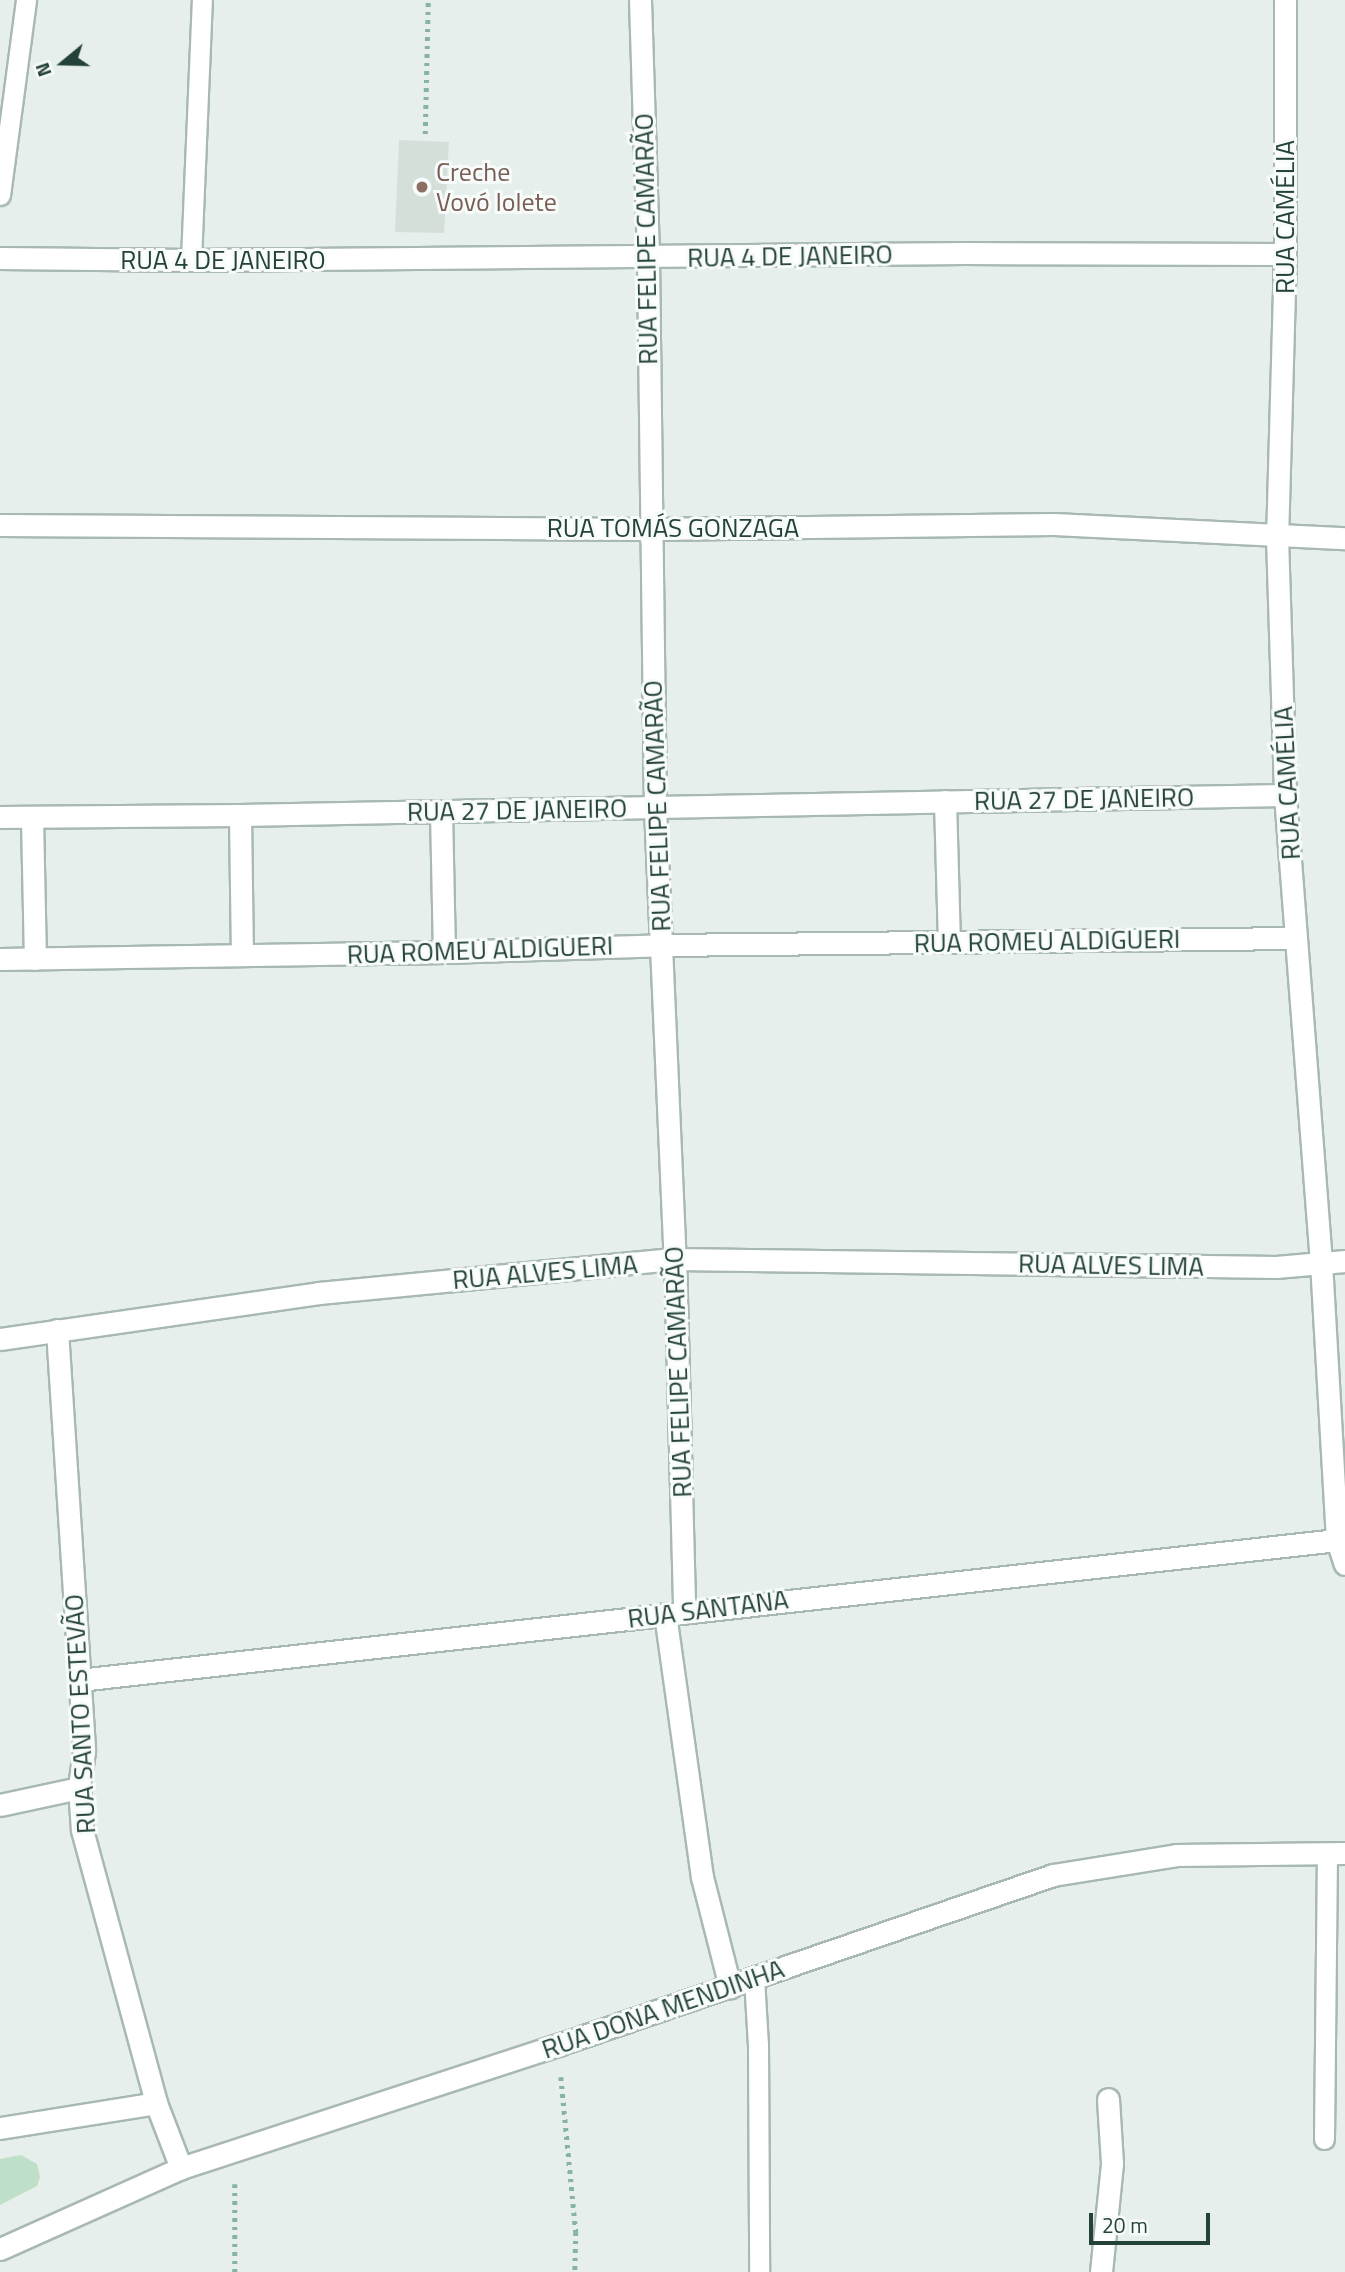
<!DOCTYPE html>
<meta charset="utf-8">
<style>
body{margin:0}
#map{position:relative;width:1345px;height:2272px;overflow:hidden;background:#e6efeb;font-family:"Titillium Web",sans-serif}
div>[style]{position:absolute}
.built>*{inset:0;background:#d4dfda}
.green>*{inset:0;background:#bfe0c8}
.path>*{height:4.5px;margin-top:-2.25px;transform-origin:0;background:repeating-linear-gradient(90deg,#86b3a5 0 3.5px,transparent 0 8.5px)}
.roads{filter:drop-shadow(2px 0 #a8b8b2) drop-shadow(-2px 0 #a8b8b2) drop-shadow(0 2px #a8b8b2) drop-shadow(0 -2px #a8b8b2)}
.service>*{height:19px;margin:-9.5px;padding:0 9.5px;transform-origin:9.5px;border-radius:9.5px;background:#fff}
.minor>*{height:21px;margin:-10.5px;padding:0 10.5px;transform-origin:10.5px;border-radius:10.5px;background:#fff}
.dots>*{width:19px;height:19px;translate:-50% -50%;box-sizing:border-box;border:4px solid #f7fbf9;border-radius:50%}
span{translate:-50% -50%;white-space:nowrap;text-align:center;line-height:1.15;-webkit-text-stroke:6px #f7fbf9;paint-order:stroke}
.education-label{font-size:26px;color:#785e54}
.left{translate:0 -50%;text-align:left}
.street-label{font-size:26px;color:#24423a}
.north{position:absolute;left:28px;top:28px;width:70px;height:70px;-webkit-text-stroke:5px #f7fbf9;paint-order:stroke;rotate:251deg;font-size:19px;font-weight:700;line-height:28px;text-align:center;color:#24423a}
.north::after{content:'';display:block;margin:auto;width:24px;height:32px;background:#24423a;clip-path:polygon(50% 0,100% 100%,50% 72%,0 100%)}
.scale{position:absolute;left:1089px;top:2213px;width:121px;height:32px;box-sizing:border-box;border:4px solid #24423a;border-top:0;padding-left:9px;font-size:21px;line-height:24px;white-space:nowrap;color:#24423a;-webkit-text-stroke:5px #f7fbf9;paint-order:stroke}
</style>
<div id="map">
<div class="built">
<div style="clip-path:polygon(399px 140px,449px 142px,444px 233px,395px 232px)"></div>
</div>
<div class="green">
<div style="clip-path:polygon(21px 2155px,37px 2164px,40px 2177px,37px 2186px,0 2205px,0 2159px)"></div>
</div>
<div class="path">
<div style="left:425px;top:134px;width:134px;rotate:-88.7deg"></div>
<div style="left:561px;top:2077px;width:156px;rotate:84.5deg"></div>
<div style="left:576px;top:2232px;width:40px;rotate:91.4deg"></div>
<div style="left:235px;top:2184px;width:88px;rotate:90deg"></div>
</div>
<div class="roads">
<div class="service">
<div style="left:0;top:195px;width:197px;rotate:-82.4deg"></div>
<div style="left:191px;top:260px;width:260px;rotate:-87.6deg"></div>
<div style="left:754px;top:1978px;width:67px;rotate:86.6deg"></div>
<div style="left:758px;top:2045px;width:227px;rotate:89.7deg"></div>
<div style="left:1324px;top:2139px;width:286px;rotate:-89.4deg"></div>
</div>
<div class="minor">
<div style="left:640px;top:0;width:258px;rotate:88.2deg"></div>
<div style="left:648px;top:258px;width:550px;rotate:89.27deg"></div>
<div style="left:655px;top:808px;width:451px;rotate:87.5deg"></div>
<div style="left:675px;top:1259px;width:352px;rotate:88.5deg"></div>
<div style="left:1285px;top:0;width:254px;rotate:90deg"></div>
<div style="left:1285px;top:254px;width:283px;rotate:91.6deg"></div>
<div style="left:1277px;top:537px;width:258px;rotate:88.2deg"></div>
<div style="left:1285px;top:795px;width:468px;rotate:85.6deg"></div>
<div style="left:1321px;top:1262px;width:278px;rotate:86.7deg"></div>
<div style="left:1337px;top:1540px;width:25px;rotate:72deg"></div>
<div style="left:0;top:258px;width:191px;rotate:0.6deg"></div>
<div style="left:191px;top:260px;width:774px;rotate:-0.52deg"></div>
<div style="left:965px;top:253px;width:320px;rotate:0.2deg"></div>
<div style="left:0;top:525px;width:649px;rotate:0.35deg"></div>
<div style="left:649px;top:529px;width:405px;rotate:-0.7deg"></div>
<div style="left:1054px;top:524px;width:291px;rotate:2.8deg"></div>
<div style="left:945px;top:801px;width:141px;rotate:88.4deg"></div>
<div style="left:441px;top:811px;width:141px;rotate:88.8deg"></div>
<div style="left:240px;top:815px;width:140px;rotate:89.2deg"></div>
<div style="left:0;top:817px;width:240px;rotate:-0.5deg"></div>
<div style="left:240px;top:815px;width:1045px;rotate:-1.1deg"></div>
<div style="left:32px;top:818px;width:141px;rotate:88.8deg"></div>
<div style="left:0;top:959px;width:444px;rotate:-0.9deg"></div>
<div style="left:444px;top:952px;width:218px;rotate:-1.8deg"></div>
<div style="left:662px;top:945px;width:633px;rotate:-0.63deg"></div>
<div style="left:57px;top:1330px;width:422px;rotate:86.3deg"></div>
<div style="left:84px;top:1751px;width:37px;rotate:98deg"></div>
<div style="left:79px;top:1788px;width:42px;rotate:85.9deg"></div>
<div style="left:82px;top:1830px;width:283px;rotate:74.8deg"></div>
<div style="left:156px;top:2103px;width:70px;rotate:69deg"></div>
<div style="left:0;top:1339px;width:322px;rotate:-8.2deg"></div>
<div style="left:319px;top:1293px;width:358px;rotate:-5.5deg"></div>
<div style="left:675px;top:1259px;width:601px;rotate:0.76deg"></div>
<div style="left:1276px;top:1267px;width:69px;rotate:-5deg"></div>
<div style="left:665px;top:1614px;width:266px;rotate:82deg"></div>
<div style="left:702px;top:1877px;width:114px;rotate:75.7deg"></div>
<div style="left:79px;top:1680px;width:1266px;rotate:-6.35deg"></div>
<div style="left:0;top:1805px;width:81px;rotate:-12.1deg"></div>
<div style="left:0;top:2128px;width:158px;rotate:-9.1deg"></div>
<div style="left:0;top:2249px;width:198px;rotate:-24.1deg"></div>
<div style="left:181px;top:2168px;width:397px;rotate:-18.1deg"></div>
<div style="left:558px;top:2045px;width:523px;rotate:-18.95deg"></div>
<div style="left:1053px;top:1875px;width:125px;rotate:-9.2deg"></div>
<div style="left:1176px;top:1855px;width:169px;rotate:-0.7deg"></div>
<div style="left:1101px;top:2272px;width:110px;rotate:-84.2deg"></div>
<div style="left:1112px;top:2163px;width:64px;rotate:-93.6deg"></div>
</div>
</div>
<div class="dots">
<div style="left:422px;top:187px;background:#8d6e63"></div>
</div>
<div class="education-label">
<span class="left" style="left:436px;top:187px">Creche<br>Vovó Iolete</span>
</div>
<div class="street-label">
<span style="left:1285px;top:217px;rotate:-90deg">RUA CAMÉLIA</span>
<span style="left:646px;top:239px;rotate:-91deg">RUA FELIPE CAMARÃO</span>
<span style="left:790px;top:256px;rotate:-1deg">RUA 4 DE JANEIRO</span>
<span style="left:223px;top:260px">RUA 4 DE JANEIRO</span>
<span style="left:673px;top:528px">RUA TOMÁS GONZAGA</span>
<span style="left:1287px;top:783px;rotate:-93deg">RUA CAMÉLIA</span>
<span style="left:1084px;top:799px;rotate:-1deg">RUA 27 DE JANEIRO</span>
<span style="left:657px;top:806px;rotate:-92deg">RUA FELIPE CAMARÃO</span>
<span style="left:517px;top:810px;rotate:-1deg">RUA 27 DE JANEIRO</span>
<span style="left:1047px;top:941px;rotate:-1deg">RUA ROMEU ALDIGUERI</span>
<span style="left:480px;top:950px;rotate:-2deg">RUA ROMEU ALDIGUERI</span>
<span style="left:1111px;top:1265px;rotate:1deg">RUA ALVES LIMA</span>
<span style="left:545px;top:1272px;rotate:-5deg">RUA ALVES LIMA</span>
<span style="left:678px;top:1372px;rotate:-92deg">RUA FELIPE CAMARÃO</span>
<span style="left:708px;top:1609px;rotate:-7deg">RUA SANTANA</span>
<span style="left:80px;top:1714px;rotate:-93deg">RUA SANTO ESTEVÃO</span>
<span style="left:663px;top:2009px;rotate:-19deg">RUA DONA MENDINHA</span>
</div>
<div class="north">N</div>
<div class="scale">20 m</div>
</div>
